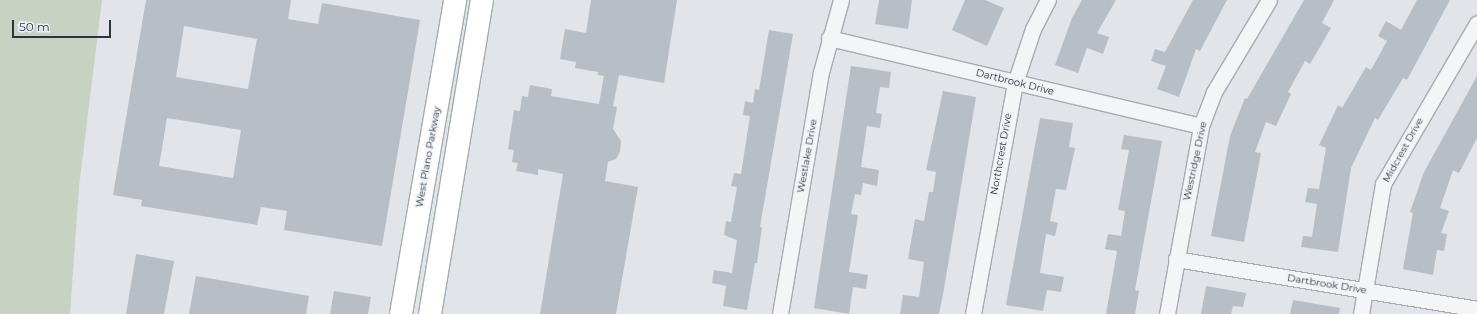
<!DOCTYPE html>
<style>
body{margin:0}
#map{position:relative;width:1477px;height:314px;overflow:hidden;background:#e1e4e9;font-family:Montserrat,sans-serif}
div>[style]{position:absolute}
.green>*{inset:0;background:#c7d2c3}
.building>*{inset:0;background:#b8bec5}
.roads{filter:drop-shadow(1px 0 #a6abb3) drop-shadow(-1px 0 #a6abb3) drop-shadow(0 1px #a6abb3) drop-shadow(0 -1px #a6abb3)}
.minor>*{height:15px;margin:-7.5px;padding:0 7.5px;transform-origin:7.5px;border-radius:7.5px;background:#f3f5f7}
.secondary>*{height:22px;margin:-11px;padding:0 11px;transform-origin:11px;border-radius:11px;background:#fff}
span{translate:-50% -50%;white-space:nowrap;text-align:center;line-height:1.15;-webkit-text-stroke:3.5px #f0f3f6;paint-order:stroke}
.street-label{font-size:10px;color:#2a333f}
.scale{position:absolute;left:12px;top:20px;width:99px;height:18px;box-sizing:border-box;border:2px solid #2a333f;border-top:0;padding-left:5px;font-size:12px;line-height:14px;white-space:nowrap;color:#2a333f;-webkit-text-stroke:3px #f0f3f6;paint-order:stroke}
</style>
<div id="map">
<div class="green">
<div style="clip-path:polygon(0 0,102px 0,79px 187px,70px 314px,0 314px)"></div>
</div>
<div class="building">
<div style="clip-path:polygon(evenodd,146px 0,291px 0,288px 19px,318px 24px,322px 3px,420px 20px,382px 246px,284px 230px,287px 211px,261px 207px,257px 225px,141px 206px,142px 200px,113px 195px,146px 0,184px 26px,257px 39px,248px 89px,176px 77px,184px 26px,146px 0,167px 118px,241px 130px,233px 178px,159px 166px,167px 118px)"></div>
<div style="clip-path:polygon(591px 0,677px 0,664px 83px,619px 75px,613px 106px,617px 107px,613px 129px,621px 141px,620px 152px,616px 159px,608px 162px,605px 181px,638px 187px,616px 314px,540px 314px,563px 174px,538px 169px,538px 175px,516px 171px,518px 163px,512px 162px,514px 150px,508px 149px,514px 110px,520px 111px,522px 96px,528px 97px,530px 85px,552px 89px,551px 96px,599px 104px,604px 76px,598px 75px,598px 72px,575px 68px,576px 62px,560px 59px,565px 29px,586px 33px)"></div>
<div style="clip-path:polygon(879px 0,912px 0,908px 29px,875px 24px)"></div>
<div style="clip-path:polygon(965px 0,985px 0,1004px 8px,987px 46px,952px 30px)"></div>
<div style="clip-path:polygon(1082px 0,1116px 0,1097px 33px,1109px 37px,1103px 54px,1087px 48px,1078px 73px,1055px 65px,1072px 18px)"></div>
<div style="clip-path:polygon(1193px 0,1227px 0,1200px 51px,1196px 49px,1179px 97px,1157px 89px,1166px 66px,1151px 61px,1155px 49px,1165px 52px)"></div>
<div style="clip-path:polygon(1304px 0,1334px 0,1322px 23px,1331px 28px,1310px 64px,1305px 61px,1288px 92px,1291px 94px,1276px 126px,1266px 122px,1255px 152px,1261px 153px,1244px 242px,1211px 236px,1230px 136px,1245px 98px,1247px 99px)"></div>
<div style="clip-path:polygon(1417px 0,1450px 0,1407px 80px,1403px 78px,1378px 120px,1375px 118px,1351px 168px,1338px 252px,1301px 247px,1303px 236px,1312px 237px,1317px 204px,1305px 202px,1308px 188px,1319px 189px,1326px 148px,1319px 145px,1332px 118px,1338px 105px,1342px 108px,1366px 67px,1371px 70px,1387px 41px,1378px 36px,1386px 21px,1401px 30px)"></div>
<div style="clip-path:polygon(769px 30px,793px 34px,760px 227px,762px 227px,757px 263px,755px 263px,747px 310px,723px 306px,726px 286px,712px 283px,714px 270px,732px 273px,737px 240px,724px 235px,726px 221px,731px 222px,737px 187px,731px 186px,734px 173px,741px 174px,750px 116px,743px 115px,745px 101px,753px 103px,755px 89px,759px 90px)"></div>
<div style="clip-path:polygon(851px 66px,891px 72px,889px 88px,880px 87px,876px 113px,882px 114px,880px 128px,867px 126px,861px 167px,879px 170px,877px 186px,863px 183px,861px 195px,855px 194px,851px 214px,858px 215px,849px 272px,868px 275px,866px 289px,853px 287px,849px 314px,814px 308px)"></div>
<div style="clip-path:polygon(1477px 76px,1477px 138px,1459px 173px,1453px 170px,1440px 208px,1449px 211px,1441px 233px,1447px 234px,1444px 251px,1437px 250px,1433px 275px,1403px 269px,1413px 213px,1410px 212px,1424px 172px)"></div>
<div style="clip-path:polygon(943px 91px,976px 97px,944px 289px,939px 314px,900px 314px,903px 295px,919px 297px,924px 262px,908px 259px,915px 219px,924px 221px,929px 192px,933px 192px,936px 172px,926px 170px)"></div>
<div style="clip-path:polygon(1040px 118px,1073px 123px,1069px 147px,1075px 148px,1066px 190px,1056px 189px,1050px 221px,1058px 223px,1055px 236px,1046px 234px,1040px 273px,1064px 277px,1061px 292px,1047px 290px,1043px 311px,1006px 305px)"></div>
<div style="clip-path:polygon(1124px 135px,1162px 141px,1135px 290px,1139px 291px,1135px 314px,1106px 314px,1117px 251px,1105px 249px,1108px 234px,1121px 236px,1125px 211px,1118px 210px,1129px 150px,1121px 149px)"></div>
<div style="clip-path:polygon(136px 254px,174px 261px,164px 314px,126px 314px)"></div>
<div style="clip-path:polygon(196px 276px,309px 296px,306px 314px,189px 314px)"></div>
<div style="clip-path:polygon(1206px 286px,1246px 293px,1243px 307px,1233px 306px,1231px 314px,1201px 314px)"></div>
<div style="clip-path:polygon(334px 291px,371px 297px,368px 314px,330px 314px)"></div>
<div style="clip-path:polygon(1293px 300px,1340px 308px,1339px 314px,1290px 314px)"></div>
</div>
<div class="roads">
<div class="minor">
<div style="left:829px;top:38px;width:382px;rotate:13.3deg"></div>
<div style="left:1176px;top:259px;width:305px;rotate:9.4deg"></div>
<div style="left:780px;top:314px;width:245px;rotate:-80.4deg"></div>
<div style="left:821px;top:72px;width:75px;rotate:-74.5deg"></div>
<div style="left:973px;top:314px;width:235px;rotate:-79.7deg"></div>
<div style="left:1015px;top:83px;width:57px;rotate:-71.6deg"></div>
<div style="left:1033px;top:29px;width:33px;rotate:-63deg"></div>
<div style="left:1167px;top:314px;width:191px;rotate:-79.7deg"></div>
<div style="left:1201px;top:126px;width:36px;rotate:-69deg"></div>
<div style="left:1214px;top:92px;width:107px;rotate:-59.1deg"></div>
<div style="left:1361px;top:314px;width:132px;rotate:-80.4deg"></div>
<div style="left:1383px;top:184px;width:186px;rotate:-59.7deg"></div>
</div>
<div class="secondary">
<div style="left:401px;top:314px;width:319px;rotate:-80.2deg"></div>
<div style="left:430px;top:314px;width:318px;rotate:-80.6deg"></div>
</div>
</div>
<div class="street-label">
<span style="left:1015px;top:82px;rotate:14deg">Dartbrook Drive</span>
<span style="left:1403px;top:150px;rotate:-61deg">Midcrest Drive</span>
<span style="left:1001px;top:154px;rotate:-80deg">Northcrest Drive</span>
<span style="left:807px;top:156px;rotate:-80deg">Westlake Drive</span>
<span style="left:428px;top:157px;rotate:-80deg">West Plano Parkway</span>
<span style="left:1195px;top:161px;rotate:-78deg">Westridge Drive</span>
<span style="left:1327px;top:284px;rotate:9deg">Dartbrook Drive</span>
</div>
<div class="scale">50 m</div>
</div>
